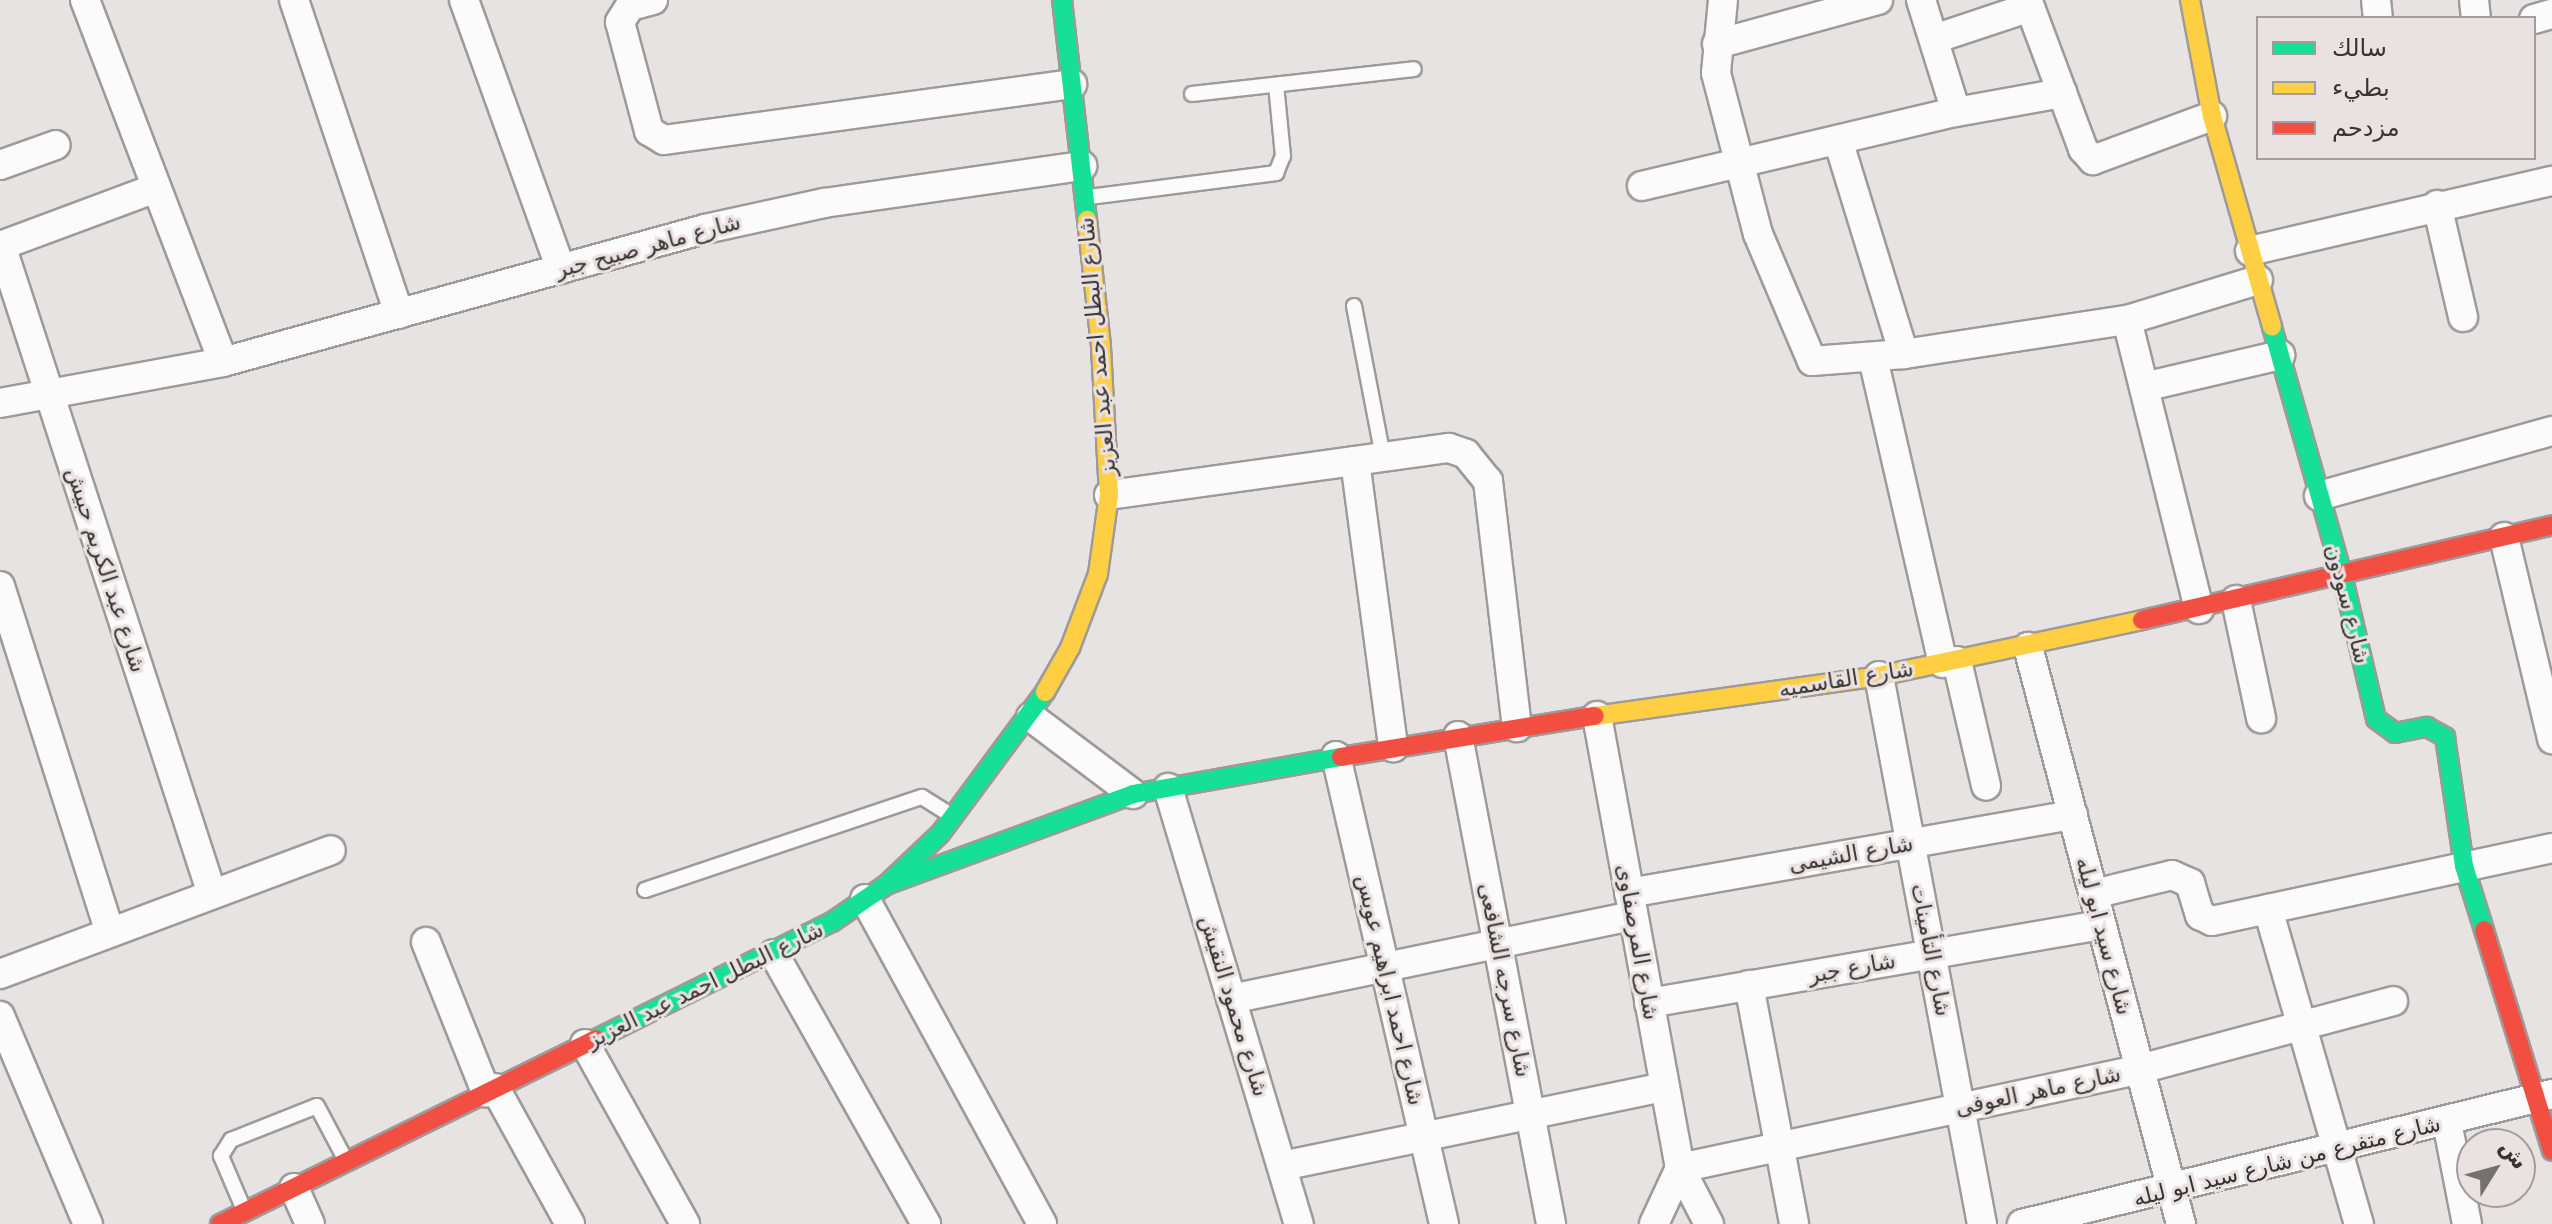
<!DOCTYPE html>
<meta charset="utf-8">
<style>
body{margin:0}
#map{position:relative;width:2552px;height:1224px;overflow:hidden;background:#e8e3e3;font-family:"DejaVu Sans","Noto Naskh Arabic",sans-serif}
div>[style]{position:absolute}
.roads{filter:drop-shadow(2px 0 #9e9a9a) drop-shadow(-2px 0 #9e9a9a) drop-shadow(0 2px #9e9a9a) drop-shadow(0 -2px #9e9a9a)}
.lane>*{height:14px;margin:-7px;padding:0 7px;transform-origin:7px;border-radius:7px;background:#fcfbfb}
.street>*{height:28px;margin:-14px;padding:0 14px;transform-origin:14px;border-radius:14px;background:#fcfbfb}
.fast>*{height:18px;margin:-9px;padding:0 9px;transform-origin:9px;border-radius:9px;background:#16e098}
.slow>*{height:18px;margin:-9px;padding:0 9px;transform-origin:9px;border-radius:9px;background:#ffcf43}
.jam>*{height:18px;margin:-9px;padding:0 9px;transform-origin:9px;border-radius:9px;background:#f24e42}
span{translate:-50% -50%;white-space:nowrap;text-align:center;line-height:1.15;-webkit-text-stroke:6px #eae1e2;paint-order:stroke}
.street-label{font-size:22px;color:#373434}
.legend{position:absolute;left:2256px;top:16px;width:280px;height:144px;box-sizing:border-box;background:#eae1e2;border:2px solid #a29c9c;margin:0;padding:10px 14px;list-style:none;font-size:24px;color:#373434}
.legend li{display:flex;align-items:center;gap:16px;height:40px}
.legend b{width:40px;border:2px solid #a29c9c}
.north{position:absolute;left:2456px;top:1128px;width:80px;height:80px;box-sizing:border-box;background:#eae1e2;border:2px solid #a29c9c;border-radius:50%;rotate:53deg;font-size:22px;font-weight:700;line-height:32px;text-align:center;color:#373434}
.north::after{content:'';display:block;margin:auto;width:28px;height:36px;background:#757171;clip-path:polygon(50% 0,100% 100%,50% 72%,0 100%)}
</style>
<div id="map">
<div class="roads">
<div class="lane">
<div style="left:1192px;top:94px;width:223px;rotate:-6.4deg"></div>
<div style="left:1089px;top:197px;width:189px;rotate:-7.3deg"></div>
<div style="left:1276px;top:173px;width:18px;rotate:-68deg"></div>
<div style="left:1283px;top:156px;width:71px;rotate:-95.6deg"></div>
<div style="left:1354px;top:306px;width:154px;rotate:79.1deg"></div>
<div style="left:645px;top:890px;width:292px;rotate:-18.6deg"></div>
<div style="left:922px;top:797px;width:32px;rotate:32deg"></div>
<div style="left:244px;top:1210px;width:59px;rotate:-113.1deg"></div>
<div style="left:221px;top:1156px;width:19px;rotate:-58deg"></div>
<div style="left:231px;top:1140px;width:92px;rotate:-21.6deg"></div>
<div style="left:317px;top:1106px;width:58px;rotate:62.1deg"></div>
</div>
<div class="street">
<div style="left:85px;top:0;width:387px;rotate:69.1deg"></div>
<div style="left:294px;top:0;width:331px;rotate:71.5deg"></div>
<div style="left:464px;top:0;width:286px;rotate:70.2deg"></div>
<div style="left:653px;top:0;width:24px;rotate:165deg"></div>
<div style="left:630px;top:6px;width:19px;rotate:122deg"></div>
<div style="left:620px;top:22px;width:113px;rotate:75.1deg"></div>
<div style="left:649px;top:131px;width:17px;rotate:31deg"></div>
<div style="left:664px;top:140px;width:412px;rotate:-7.8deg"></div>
<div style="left:1723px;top:0;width:73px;rotate:95.5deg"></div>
<div style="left:1716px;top:73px;width:166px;rotate:75.4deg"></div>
<div style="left:1758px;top:234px;width:138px;rotate:67deg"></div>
<div style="left:1812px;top:361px;width:92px;rotate:-4.4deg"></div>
<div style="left:1904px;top:354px;width:226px;rotate:-8.7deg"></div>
<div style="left:2127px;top:320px;width:137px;rotate:-17deg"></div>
<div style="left:1921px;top:0;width:117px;rotate:72.6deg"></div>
<div style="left:2376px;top:0;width:18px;rotate:84deg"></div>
<div style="left:2474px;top:0;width:18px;rotate:84deg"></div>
<div style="left:2534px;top:19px;width:19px;rotate:-16deg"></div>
<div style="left:1934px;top:39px;width:101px;rotate:-18.4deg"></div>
<div style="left:2030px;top:7px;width:152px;rotate:69.5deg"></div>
<div style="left:2083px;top:149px;width:15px;rotate:48deg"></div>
<div style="left:2093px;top:160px;width:127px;rotate:-20.3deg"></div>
<div style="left:1717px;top:44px;width:167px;rotate:-15.3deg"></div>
<div style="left:1838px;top:140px;width:224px;rotate:72.9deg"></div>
<div style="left:0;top:165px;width:59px;rotate:-19.7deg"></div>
<div style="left:1642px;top:186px;width:323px;rotate:-13.3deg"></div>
<div style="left:1956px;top:112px;width:108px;rotate:-10.2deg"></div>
<div style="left:2437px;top:205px;width:115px;rotate:76.9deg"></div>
<div style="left:1px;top:245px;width:682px;rotate:71.99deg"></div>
<div style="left:0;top:246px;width:166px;rotate:-20.4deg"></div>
<div style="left:2250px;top:251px;width:310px;rotate:-13.1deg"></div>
<div style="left:2127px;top:320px;width:298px;rotate:76deg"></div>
<div style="left:1873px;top:358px;width:313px;rotate:77.1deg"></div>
<div style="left:2144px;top:387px;width:140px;rotate:-13.2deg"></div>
<div style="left:0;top:403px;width:227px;rotate:-10.4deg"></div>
<div style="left:223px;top:362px;width:500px;rotate:-15.43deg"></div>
<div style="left:705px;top:229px;width:122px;rotate:-12.3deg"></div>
<div style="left:824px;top:203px;width:261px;rotate:-8.2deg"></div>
<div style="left:1355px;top:461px;width:289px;rotate:82.4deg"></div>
<div style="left:1109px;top:495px;width:343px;rotate:-7.9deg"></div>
<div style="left:1449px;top:448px;width:18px;rotate:19deg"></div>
<div style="left:1466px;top:454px;width:35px;rotate:51deg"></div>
<div style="left:1488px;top:481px;width:248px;rotate:83.3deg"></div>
<div style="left:2319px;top:496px;width:242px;rotate:-15.6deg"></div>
<div style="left:2504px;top:537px;width:208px;rotate:76.6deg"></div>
<div style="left:0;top:586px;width:363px;rotate:72.4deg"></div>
<div style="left:2236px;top:600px;width:121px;rotate:78deg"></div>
<div style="left:2028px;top:647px;width:597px;rotate:75.15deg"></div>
<div style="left:1957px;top:661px;width:128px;rotate:76.9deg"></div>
<div style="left:1879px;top:676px;width:558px;rotate:79.36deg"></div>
<div style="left:1597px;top:716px;width:460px;rotate:79.6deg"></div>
<div style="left:1680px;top:1168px;width:63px;rotate:62.6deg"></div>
<div style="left:1031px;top:717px;width:128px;rotate:37deg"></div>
<div style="left:1458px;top:736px;width:497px;rotate:79.2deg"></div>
<div style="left:1336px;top:756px;width:480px;rotate:77deg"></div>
<div style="left:1168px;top:788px;width:455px;rotate:73.3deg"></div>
<div style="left:1629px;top:893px;width:451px;rotate:-10deg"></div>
<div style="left:2094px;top:894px;width:80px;rotate:-13.7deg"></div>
<div style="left:2172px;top:875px;width:20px;rotate:24deg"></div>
<div style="left:2190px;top:883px;width:34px;rotate:73deg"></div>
<div style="left:2200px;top:915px;width:13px;rotate:27deg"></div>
<div style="left:2212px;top:921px;width:348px;rotate:-12.1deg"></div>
<div style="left:865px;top:899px;width:370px;rotate:61.4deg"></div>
<div style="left:2268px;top:909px;width:328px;rotate:73.9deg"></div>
<div style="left:426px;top:942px;width:162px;rotate:68.2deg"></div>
<div style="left:774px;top:954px;width:310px;rotate:60.6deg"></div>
<div style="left:0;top:974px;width:353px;rotate:-20.5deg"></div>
<div style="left:1749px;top:985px;width:243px;rotate:79.3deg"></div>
<div style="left:1231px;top:999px;width:410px;rotate:-11.7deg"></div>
<div style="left:1649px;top:1003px;width:459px;rotate:-9.8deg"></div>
<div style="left:0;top:1016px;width:226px;rotate:67.1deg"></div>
<div style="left:585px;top:1044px;width:206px;rotate:60.9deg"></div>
<div style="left:495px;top:1088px;width:155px;rotate:61.1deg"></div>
<div style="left:2447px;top:1122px;width:104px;rotate:78.9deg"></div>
<div style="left:1282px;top:1166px;width:389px;rotate:-11.7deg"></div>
<div style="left:1680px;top:1168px;width:471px;rotate:-12.1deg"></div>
<div style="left:2140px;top:1069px;width:262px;rotate:-15deg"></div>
<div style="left:294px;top:1188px;width:39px;rotate:66deg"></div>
<div style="left:1654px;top:1224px;width:62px;rotate:-65.1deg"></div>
<div style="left:2022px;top:1224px;width:546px;rotate:-13.78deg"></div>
</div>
<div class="fast">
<div style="left:1062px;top:0;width:221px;rotate:83.5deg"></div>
<div style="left:2272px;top:327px;width:257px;rotate:74.2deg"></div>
<div style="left:2342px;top:574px;width:149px;rotate:76.8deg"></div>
<div style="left:2376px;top:719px;width:24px;rotate:36deg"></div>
<div style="left:2395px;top:733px;width:33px;rotate:-11deg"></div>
<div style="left:2427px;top:727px;width:21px;rotate:29deg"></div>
<div style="left:2445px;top:737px;width:130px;rotate:81.6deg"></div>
<div style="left:2464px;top:866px;width:67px;rotate:72.6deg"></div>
<div style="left:886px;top:885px;width:263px;rotate:-20.2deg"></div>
<div style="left:1133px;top:794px;width:211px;rotate:-10.1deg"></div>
<div style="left:596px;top:1039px;width:263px;rotate:-26.4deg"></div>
<div style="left:832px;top:922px;width:65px;rotate:-34.4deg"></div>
<div style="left:886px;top:885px;width:74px;rotate:-43.4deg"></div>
<div style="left:940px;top:834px;width:177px;rotate:-53.5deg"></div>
</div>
<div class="slow">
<div style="left:2190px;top:0;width:118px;rotate:79.3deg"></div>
<div style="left:2212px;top:116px;width:219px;rotate:74.1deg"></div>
<div style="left:1045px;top:692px;width:51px;rotate:-60.4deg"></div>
<div style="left:1070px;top:648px;width:79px;rotate:-69.3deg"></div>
<div style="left:1098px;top:574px;width:80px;rotate:-82.1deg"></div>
<div style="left:1109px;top:495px;width:149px;rotate:-93.1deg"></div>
<div style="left:1101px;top:346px;width:127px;rotate:-96.3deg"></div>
<div style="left:1595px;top:716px;width:287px;rotate:-8deg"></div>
<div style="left:1879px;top:676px;width:269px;rotate:-12deg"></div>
</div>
<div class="jam">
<div style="left:2142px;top:620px;width:421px;rotate:-13deg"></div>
<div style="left:1341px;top:757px;width:257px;rotate:-9.2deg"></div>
<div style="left:2484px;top:930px;width:231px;rotate:72.9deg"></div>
<div style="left:220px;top:1224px;width:419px;rotate:-26.2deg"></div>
</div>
</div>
<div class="street-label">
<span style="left:648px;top:246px;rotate:-15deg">شارع ماهر صبيح جبر</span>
<span style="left:1097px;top:347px;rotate:-95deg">شارع البطل احمد عبد العزيز</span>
<span style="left:106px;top:570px;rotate:72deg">شارع عبد الكريم حبيش</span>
<span style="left:2348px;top:604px;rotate:76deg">شارع سودون</span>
<span style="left:1846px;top:679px;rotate:-9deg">شارع القاسميه</span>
<span style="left:1851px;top:854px;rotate:-10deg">شارع الشيمى</span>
<span style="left:2104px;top:936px;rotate:75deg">شارع سيد ابو ليله</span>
<span style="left:1638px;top:942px;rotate:80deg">شارع المرصفاوى</span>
<span style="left:1931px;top:950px;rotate:79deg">شارع التأمينات</span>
<span style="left:1852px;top:968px;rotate:-10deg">شارع جبر</span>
<span style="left:1505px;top:980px;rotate:79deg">شارع سرجه الشافعى</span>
<span style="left:705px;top:985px;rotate:-26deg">شارع البطل احمد عبد العزيز</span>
<span style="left:1390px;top:990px;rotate:77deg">شارع احمد ابراهيم عويس</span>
<span style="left:1234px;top:1006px;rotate:73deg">شارع محمود النقيش</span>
<span style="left:2038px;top:1091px;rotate:-12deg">شارع ماهر العوفى</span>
<span style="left:2287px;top:1161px;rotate:-14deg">شارع متفرع من شارع سيد ابو ليله</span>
</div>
<ul class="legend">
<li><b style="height:10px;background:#16e098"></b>سالك</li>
<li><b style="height:10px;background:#ffcf43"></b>بطيء</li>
<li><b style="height:10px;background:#f24e42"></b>مزدحم</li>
</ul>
<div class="north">ش</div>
</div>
